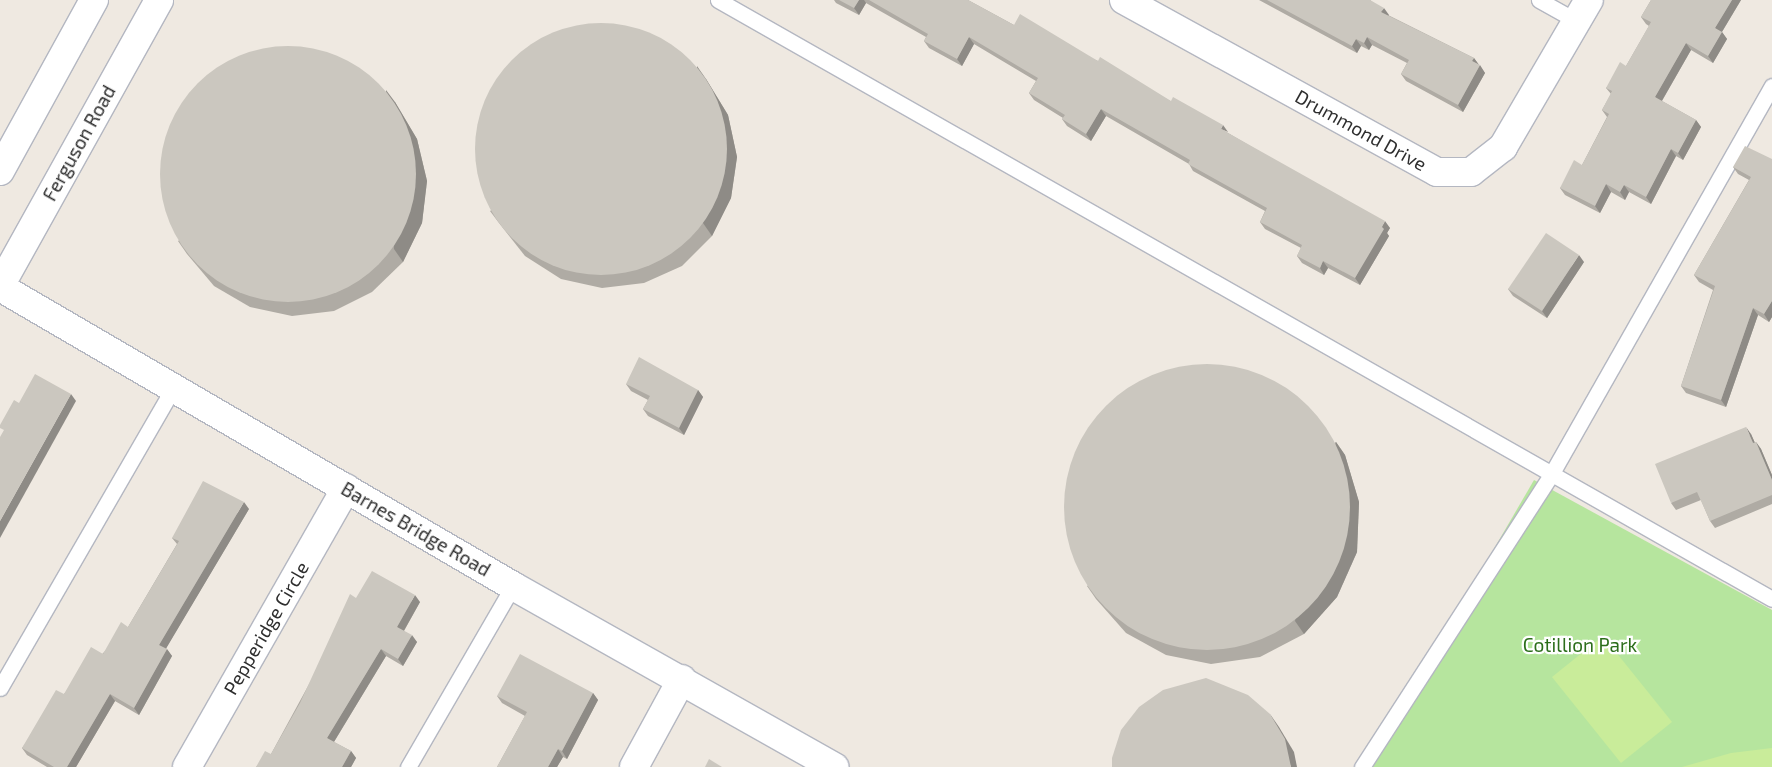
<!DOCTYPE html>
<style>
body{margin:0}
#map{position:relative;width:1772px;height:767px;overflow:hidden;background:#efe9e1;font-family:"Exo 2",sans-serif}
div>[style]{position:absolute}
.green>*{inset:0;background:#b6e59e}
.pitch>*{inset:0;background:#c9ec9a}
.roads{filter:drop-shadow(1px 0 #b4b7c1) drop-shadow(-1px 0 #b4b7c1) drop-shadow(0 1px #b4b7c1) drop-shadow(0 -1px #b4b7c1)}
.lane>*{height:15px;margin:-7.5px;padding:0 7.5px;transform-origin:7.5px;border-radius:7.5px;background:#fff}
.street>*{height:28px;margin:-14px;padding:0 14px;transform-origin:14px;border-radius:14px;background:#fff}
.secondary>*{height:28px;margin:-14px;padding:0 14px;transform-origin:14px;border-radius:14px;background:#fff}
.wall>*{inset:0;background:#afaba4}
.shaded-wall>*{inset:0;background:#8e8b86}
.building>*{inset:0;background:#cbc7bf}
.round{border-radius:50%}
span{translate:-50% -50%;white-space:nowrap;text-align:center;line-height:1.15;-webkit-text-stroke:4.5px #fff;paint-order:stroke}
.street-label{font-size:19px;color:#2e2e2e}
.park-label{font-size:19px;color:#2c6e1b}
</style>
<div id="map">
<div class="green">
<div style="clip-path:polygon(1534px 480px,1772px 610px,1772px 767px,1367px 767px)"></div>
</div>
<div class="pitch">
<div style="clip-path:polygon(1603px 636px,1672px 722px,1621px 763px,1552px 677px)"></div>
<div style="clip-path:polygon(1772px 748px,1772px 767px,1682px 767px,1731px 753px)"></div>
</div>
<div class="roads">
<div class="lane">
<div style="left:718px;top:0;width:1212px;rotate:29.61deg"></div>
<div style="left:1539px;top:0;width:41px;rotate:29.1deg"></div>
<div style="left:0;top:688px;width:348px;rotate:-60deg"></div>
<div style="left:408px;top:767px;width:209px;rotate:-59.9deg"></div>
<div style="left:1362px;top:767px;width:350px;rotate:-57.1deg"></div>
<div style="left:1552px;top:473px;width:445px;rotate:-60.4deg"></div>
</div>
<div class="street">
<div style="left:1124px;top:0;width:357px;rotate:28.8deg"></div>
<div style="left:1437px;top:172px;width:34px"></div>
<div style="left:1471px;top:172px;width:41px;rotate:-38deg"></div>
<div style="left:1503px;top:147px;width:170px;rotate:-59.7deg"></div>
<div style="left:187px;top:767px;width:321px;rotate:-60.3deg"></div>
<div style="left:634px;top:767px;width:100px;rotate:-61.4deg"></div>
</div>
<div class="secondary">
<div style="left:0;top:171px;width:195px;rotate:-61.2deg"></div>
<div style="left:0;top:286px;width:327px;rotate:-60.9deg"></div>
<div style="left:0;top:287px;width:594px;rotate:30.24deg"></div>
<div style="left:513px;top:586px;width:369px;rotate:29.4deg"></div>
</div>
</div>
<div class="wall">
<div style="clip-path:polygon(834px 0,968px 0,1014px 25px,1098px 61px,1228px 133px,1390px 228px,1387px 233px,1389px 236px,1360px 285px,1328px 268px,1324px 275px,1302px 263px,1297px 256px,1301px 248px,1265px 229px,1260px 222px,1265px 211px,1193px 171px,1189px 164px,1106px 116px,1091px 141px,1067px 126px,1062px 119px,1063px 118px,1034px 100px,1029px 93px,1036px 81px,974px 44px,962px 66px,929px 48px,924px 41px,926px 37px,866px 3px,859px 15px,836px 3px)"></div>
<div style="clip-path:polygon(1259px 0,1370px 0,1388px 15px,1474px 58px,1485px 73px,1463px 112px,1406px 81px,1401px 74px,1407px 63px,1372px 45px,1369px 50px,1361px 46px,1357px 53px)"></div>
<div style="clip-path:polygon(1651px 0,1741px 0,1722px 32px,1727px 39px,1713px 63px,1691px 50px,1662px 101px,1696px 120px,1701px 127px,1683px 160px,1676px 156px,1651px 204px,1629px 192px,1625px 200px,1611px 192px,1600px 213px,1565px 195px,1560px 188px,1582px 165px,1607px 117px,1602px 110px,1611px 94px,1606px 88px,1626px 66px,1649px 26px,1646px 24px,1641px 17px)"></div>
<div style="clip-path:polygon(706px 79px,728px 115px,737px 157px,731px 198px,712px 236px,682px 266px,644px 283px,602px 288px,561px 279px,525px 256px,499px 223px,490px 211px)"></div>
<div style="clip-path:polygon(395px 102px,417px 139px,427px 181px,422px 223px,403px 262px,372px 292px,334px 311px,292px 316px,250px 307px,214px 286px,187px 254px,178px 241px)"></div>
<div style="clip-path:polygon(1772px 159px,1772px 317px,1769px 322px,1758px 315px,1726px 407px,1686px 393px,1681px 386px,1713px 290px,1699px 282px,1694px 275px,1749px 180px,1738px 174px,1733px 167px)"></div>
<div style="clip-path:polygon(1584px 262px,1547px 318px,1513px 296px,1508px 289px)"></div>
<div style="clip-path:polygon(626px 384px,698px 390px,703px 397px,684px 435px,648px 416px,643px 409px,648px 400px,631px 391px)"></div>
<div style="clip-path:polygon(1751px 434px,1755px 443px,1756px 442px,1761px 449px,1772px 475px,1772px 504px,1715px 528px,1710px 521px,1701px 500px,1676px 510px,1671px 503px)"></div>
<div style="clip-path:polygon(1336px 442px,1345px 455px,1359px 502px,1357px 552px,1337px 597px,1304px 634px,1260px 657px,1211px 664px,1166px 655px,1126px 633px,1096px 599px,1087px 586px)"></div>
<div style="clip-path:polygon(249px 509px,166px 648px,172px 656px,139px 715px,115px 701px,76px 767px,47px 767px,27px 755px,22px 748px,64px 694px,128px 627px,177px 544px,172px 538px)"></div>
<div style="clip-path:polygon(356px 598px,420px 602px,404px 631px,417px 642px,403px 666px,386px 656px,334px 742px,351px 751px,356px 758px,351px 767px,256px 767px,271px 754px)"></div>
<div style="clip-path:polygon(593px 693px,598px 700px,567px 759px,563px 757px,557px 767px,497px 767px,525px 716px,502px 703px,497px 696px)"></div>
</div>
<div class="shaded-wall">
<div style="clip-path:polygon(859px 0,864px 0,866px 3px,859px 15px,854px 8px)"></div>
<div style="clip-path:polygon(1732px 0,1741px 0,1720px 35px,1715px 28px)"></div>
<div style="clip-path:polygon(1384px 8px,1389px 15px,1386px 19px,1381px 12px)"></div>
<div style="clip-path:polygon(1722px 32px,1727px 39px,1713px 63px,1708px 56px)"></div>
<div style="clip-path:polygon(969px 37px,974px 44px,962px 66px,957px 59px)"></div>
<div style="clip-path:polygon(1367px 37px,1372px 45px,1369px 50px,1364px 43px)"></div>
<div style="clip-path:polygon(1356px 39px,1361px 46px,1357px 53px,1352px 46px)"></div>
<div style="clip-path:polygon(1686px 43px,1691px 50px,1660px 104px,1655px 97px)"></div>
<div style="clip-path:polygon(1474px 58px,1479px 65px,1472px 61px)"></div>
<div style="clip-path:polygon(1480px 65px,1485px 73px,1463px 112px,1458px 105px)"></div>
<div style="clip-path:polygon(697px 66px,706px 79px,728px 115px,737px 157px,731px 198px,712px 236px,703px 223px)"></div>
<div style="clip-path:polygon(386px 90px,395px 102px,417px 139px,427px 181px,422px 223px,403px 262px,394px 249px)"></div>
<div style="clip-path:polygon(1101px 109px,1106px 116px,1091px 141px,1086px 134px)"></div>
<div style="clip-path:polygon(1696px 120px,1701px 127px,1683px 160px,1678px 153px)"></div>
<div style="clip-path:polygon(1223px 125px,1228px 132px,1221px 129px)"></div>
<div style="clip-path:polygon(1671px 149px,1676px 156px,1651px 204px,1646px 197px)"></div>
<div style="clip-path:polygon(1606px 184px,1611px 192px,1600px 213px,1595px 206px)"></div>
<div style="clip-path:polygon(1624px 185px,1629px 192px,1625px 200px,1620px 192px)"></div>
<div style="clip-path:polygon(1385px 221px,1390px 228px,1387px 233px,1389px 236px,1360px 285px,1355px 278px)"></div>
<div style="clip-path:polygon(1579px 255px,1584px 262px,1547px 318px,1542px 311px)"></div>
<div style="clip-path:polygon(1323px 261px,1328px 268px,1324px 275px,1320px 268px)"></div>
<div style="clip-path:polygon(1772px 301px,1772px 317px,1769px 322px,1764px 314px)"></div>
<div style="clip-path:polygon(1753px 308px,1758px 315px,1726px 407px,1721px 400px)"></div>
<div style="clip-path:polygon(698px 390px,703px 397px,684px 435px,679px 428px)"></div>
<div style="clip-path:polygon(71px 394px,76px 401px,0 538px,0 521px)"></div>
<div style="clip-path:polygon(1746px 427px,1751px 434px,1758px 450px,1753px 443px)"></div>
<div style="clip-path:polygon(1336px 442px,1345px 455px,1359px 502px,1357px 552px,1337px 597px,1304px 634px,1295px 621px)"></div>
<div style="clip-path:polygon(1756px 442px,1761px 449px,1772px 475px,1772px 480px)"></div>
<div style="clip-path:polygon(244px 502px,249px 509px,164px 652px,159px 645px)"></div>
<div style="clip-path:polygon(415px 595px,420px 602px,402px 634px,397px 627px)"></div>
<div style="clip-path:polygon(412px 635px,417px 642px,403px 666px,398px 659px)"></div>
<div style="clip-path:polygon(167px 649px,172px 656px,139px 715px,134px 708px)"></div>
<div style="clip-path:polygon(381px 649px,386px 656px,332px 745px,327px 738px)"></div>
<div style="clip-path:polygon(593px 693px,598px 700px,567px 759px,562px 751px)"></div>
<div style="clip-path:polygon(110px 694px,115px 701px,76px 767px,67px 767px)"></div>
<div style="clip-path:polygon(1270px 714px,1279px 727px,1294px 752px,1297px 767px,1291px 767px)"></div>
<div style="clip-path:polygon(558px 749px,563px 757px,557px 767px,548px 767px)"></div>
<div style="clip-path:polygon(351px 751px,356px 758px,351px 767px,342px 767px)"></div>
</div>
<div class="building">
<div style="clip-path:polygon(839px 0,859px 0,854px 8px)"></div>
<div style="clip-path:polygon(869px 0,968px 0,1014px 25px,1020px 14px,1098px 61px,1100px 57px,1171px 101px,1173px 97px,1223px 125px,1221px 129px,1385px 221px,1382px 227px,1384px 229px,1355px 278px,1323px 261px,1320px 268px,1297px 256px,1302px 245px,1260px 222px,1267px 208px,1188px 164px,1190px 160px,1101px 109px,1086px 134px,1062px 119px,1065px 115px,1029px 93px,1038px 78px,969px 37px,957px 59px,924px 41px,928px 34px)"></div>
<div style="clip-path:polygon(1267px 0,1370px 0,1384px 8px,1381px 12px,1474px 58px,1472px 61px,1480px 65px,1458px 105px,1401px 74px,1409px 60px,1367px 37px,1364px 43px,1356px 39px,1352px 46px)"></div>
<div style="clip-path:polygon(1651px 0,1732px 0,1715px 28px,1722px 32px,1708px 56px,1686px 43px,1655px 97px,1696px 120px,1678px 153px,1671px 149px,1646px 197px,1624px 185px,1620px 192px,1606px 184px,1595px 206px,1560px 188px,1574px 160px,1582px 165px,1609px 114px,1602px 110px,1612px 91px,1606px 88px,1620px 62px,1626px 66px,1651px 22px,1641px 17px)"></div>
<div class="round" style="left:475px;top:23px;width:252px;height:252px"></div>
<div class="round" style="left:160px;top:46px;width:256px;height:256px"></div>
<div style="clip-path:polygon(1745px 146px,1772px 159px,1772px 301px,1764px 314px,1753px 308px,1721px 400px,1681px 386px,1715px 286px,1694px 275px,1751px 177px,1733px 167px)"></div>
<div style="clip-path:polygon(1546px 233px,1579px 255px,1542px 311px,1508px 289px)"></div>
<div style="clip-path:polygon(639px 357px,698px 390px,679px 428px,643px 409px,650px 396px,626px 384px)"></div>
<div class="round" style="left:1064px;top:364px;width:286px;height:286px"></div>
<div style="clip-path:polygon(35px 374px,71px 394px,0 521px,0 437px,4px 430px,0 428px,0 425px,14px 400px,19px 403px)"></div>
<div style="clip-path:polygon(1746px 427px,1753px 443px,1756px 442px,1772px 480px,1772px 495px,1710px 521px,1697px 492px,1671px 503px,1655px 464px)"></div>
<div style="clip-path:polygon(203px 481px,244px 502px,159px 645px,167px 649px,134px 708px,110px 694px,67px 767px,54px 767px,22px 748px,56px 690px,64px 694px,91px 647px,103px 654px,121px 622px,128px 627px,179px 541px,172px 538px)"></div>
<div style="clip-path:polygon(372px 571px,415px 595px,397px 627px,412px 635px,398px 659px,381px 649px,327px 738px,351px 751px,342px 767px,256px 767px,265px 751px,271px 754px,300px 703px,350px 594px,356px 598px)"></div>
<div style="clip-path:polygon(520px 654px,593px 693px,562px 751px,558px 749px,548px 767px,497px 767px,527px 712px,497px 696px)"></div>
<div style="clip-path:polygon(1206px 678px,1248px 695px,1270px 714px,1285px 739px,1291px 767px,1112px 767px,1112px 758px,1121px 730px,1139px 707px,1163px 690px)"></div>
<div style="clip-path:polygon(709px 759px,722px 767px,705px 767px)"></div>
</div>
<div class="street-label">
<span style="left:1361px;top:130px;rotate:29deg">Drummond Drive</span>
<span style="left:79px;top:143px;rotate:-61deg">Ferguson Road</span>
<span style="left:416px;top:529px;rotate:30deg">Barnes Bridge Road</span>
<span style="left:266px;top:628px;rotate:-60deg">Pepperidge Circle</span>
</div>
<div class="park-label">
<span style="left:1580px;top:645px">Cotillion Park</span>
</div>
</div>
